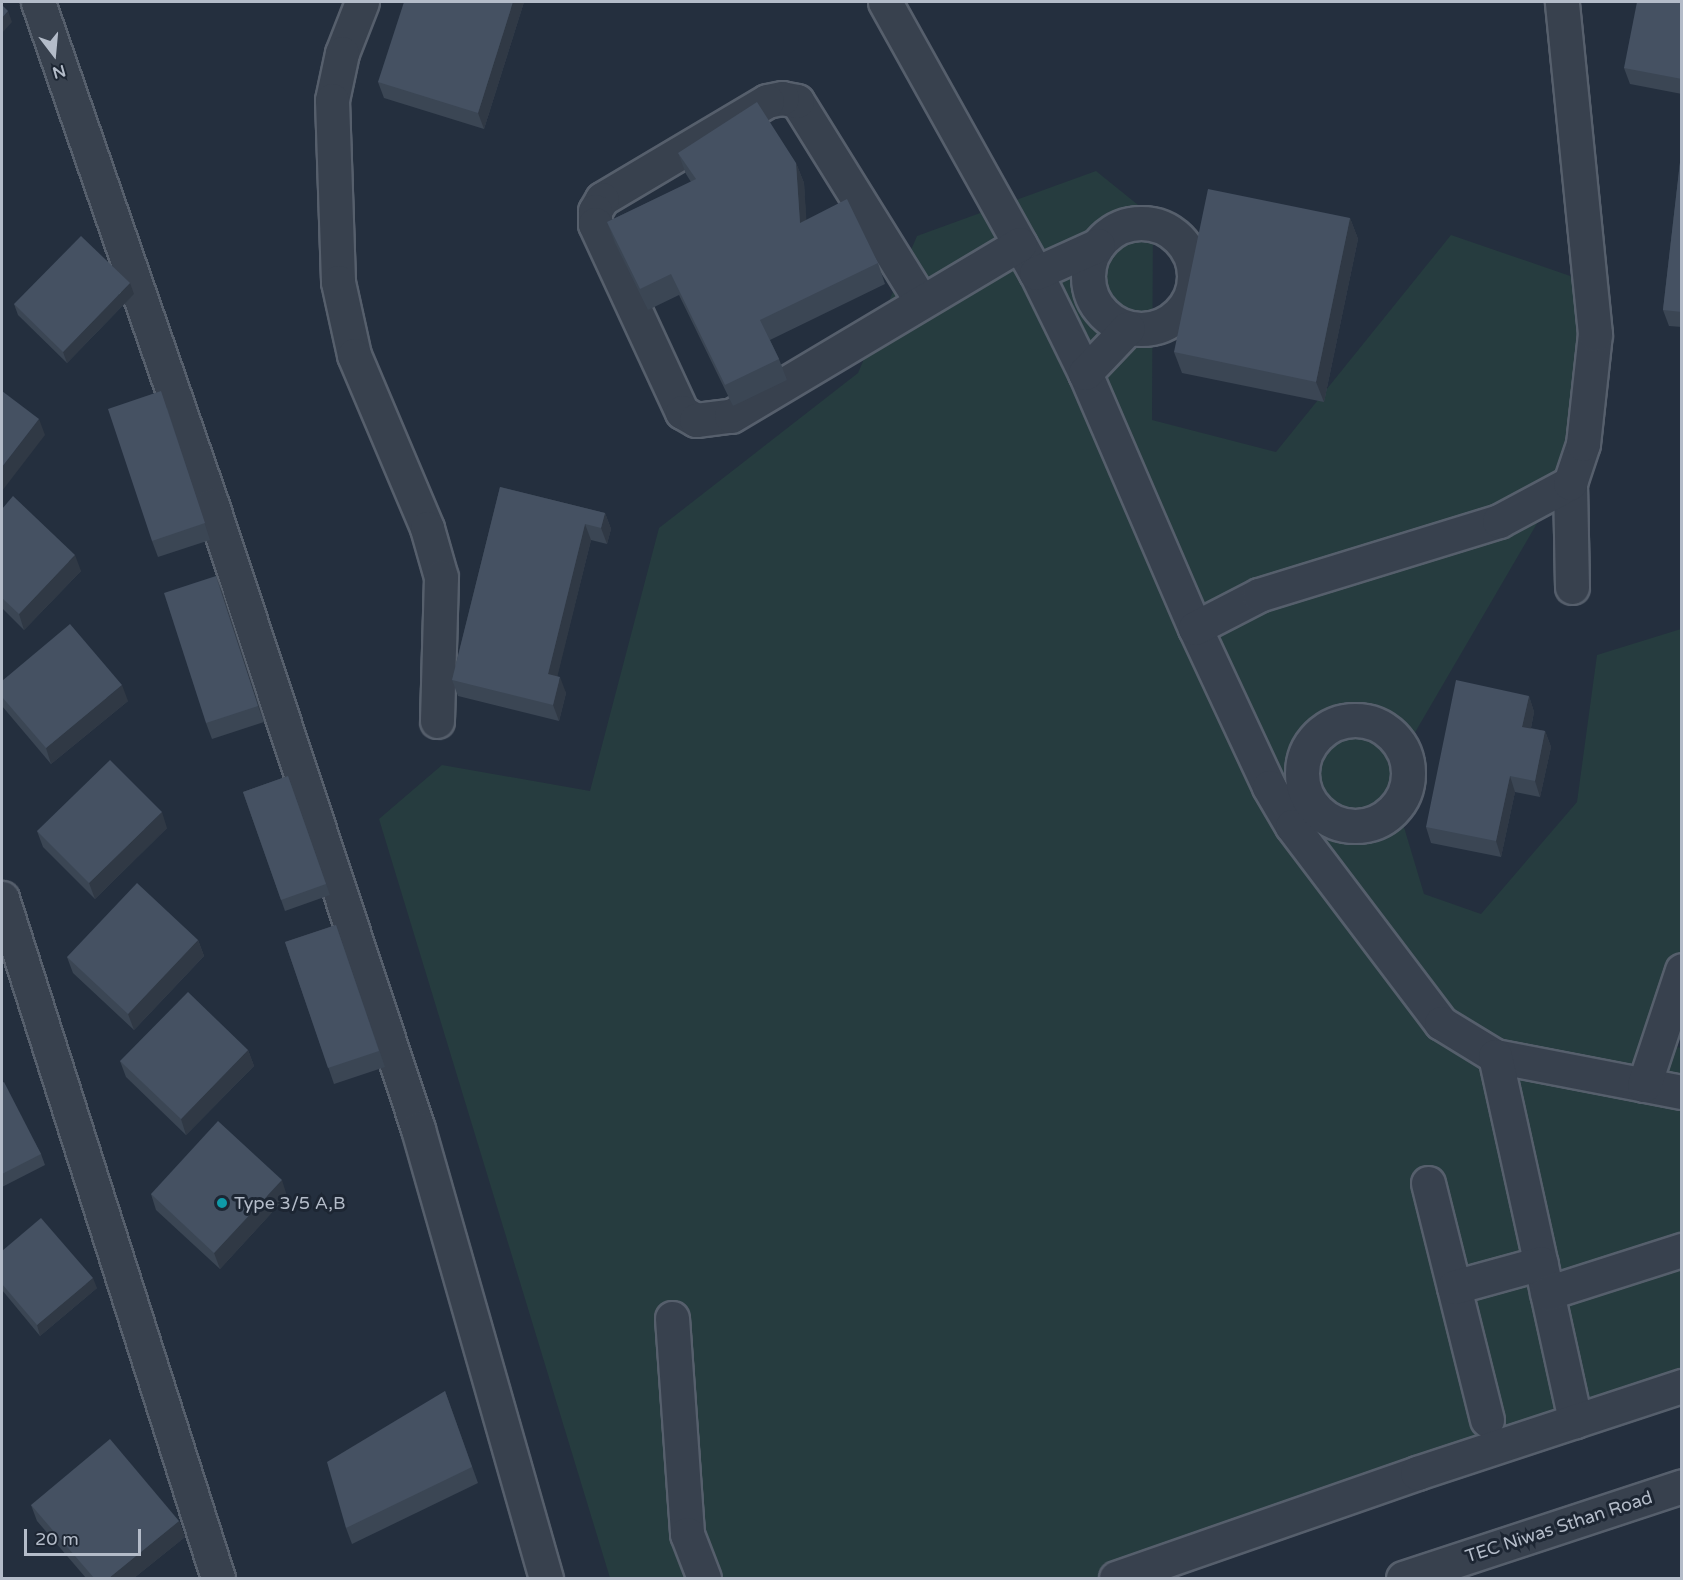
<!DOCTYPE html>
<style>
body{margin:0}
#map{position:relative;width:1683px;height:1580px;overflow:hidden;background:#242f3e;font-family:"Varela Round",sans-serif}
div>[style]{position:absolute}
.green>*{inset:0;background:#263c3f}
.roads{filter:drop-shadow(2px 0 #565f6c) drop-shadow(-2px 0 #565f6c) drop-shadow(0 2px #565f6c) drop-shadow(0 -2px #565f6c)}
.minor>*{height:33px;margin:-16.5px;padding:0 16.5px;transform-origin:16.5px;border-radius:16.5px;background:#38414e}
.minor>.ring{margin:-16.5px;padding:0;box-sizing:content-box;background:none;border:33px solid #38414e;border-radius:50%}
.wall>*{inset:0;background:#3b4654}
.shaded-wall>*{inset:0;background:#303945}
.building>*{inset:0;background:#455162}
.dots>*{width:16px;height:16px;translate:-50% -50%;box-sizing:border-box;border:3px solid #1d2633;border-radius:50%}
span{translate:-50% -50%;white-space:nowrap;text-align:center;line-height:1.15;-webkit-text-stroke:6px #1d2633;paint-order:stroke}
.poi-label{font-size:18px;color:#b4bcc9}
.left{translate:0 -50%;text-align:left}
.street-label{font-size:18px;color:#b4bcc9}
.frame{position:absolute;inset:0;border:3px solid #b4bcc9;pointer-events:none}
.north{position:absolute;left:24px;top:24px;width:60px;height:60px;-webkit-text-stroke:4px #1d2633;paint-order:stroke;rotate:164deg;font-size:16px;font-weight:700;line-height:24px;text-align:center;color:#b4bcc9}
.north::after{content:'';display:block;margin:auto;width:21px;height:27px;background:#b4bcc9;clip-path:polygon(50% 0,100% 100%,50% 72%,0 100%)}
.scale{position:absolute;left:24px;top:1529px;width:117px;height:27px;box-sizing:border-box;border:3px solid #b4bcc9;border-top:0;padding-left:8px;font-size:18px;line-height:21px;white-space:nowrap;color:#b4bcc9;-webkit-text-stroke:4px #1d2633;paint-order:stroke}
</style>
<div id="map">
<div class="green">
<div style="clip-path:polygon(1096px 171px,1153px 217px,1152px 420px,1276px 452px,1451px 235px,1576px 278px,1595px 424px,1389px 777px,1424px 894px,1481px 914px,1577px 802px,1597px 655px,1681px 629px,1681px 997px,1651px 1041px,1681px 1048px,1681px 1379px,1097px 1578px,610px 1578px,379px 819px,442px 765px,590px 791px,659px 528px,858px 373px,917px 236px)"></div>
</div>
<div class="roads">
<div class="minor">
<div style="left:38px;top:2px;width:532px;rotate:70.92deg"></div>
<div style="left:212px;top:505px;width:657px;rotate:71.73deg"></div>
<div style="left:418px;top:1129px;width:467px;rotate:74.1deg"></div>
<div style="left:362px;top:2px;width:55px;rotate:111.4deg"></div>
<div style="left:342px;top:53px;width:48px;rotate:102deg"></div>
<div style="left:332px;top:100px;width:182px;rotate:88.1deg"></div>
<div style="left:338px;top:282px;width:75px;rotate:77.6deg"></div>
<div style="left:354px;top:355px;width:188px;rotate:67.1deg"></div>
<div style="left:427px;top:528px;width:51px;rotate:74.1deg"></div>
<div style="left:441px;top:577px;width:144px;rotate:91.6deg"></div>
<div style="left:885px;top:2px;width:310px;rotate:60.9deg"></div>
<div style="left:1036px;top:273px;width:111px;rotate:63.9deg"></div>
<div style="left:1085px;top:373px;width:278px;rotate:66.7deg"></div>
<div style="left:1195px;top:628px;width:175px;rotate:65deg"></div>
<div style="left:1269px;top:787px;width:45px;rotate:59.5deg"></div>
<div style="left:1292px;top:826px;width:247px;rotate:52.9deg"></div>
<div style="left:1441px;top:1023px;width:63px;rotate:31.4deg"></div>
<div style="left:1495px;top:1056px;width:190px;rotate:10.9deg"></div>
<div class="ring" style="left:1088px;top:223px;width:73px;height:73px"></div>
<div style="left:1036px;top:273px;width:68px;rotate:-24.3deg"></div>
<div style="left:921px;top:301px;width:235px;rotate:-121.8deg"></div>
<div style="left:797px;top:101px;width:15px;rotate:-169deg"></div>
<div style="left:782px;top:98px;width:15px;rotate:169deg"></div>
<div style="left:767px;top:101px;width:192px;rotate:149.3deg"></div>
<div style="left:602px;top:199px;width:14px;rotate:120deg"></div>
<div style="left:595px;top:211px;width:13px;rotate:90deg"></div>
<div style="left:595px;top:224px;width:207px;rotate:65.2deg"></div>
<div style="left:682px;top:412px;width:16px;rotate:30deg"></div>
<div style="left:696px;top:420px;width:35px;rotate:-7deg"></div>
<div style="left:731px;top:416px;width:336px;rotate:-30.8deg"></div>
<div style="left:1085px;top:373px;width:62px;rotate:-46.3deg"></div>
<div style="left:1570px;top:483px;width:104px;rotate:88.9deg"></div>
<div style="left:1195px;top:628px;width:72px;rotate:-27.3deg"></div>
<div style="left:1259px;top:595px;width:251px;rotate:-17.1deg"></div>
<div style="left:1499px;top:521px;width:81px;rotate:-28.2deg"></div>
<div style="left:1570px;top:483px;width:41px;rotate:-71.6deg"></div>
<div style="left:1583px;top:444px;width:111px;rotate:-83.8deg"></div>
<div style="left:1595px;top:334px;width:334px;rotate:-95.7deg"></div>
<div class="ring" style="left:1302px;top:720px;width:73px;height:73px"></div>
<div style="left:2px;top:898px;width:713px;rotate:72.38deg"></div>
<div style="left:1495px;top:1056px;width:374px;rotate:77.6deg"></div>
<div style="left:1644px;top:1085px;width:121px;rotate:-71.7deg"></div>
<div style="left:1428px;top:1183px;width:244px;rotate:76deg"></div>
<div style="left:1454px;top:1287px;width:90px;rotate:-15.4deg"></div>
<div style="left:1547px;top:1293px;width:142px;rotate:-17.7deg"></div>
<div style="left:672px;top:1318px;width:217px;rotate:86deg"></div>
<div style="left:687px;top:1534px;width:47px;rotate:68.9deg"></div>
<div style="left:1116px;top:1578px;width:319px;rotate:-19.2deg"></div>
<div style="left:1417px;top:1473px;width:279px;rotate:-18.2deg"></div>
<div style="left:1403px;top:1578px;width:294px;rotate:-18.2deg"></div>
</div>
</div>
<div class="wall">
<div style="clip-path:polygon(524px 2px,484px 129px,384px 98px,378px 82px)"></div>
<div style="clip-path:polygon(1682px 2px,1682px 94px,1630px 84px,1624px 68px)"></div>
<div style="clip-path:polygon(1682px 145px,1682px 327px,1669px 326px,1663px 310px)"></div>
<div style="clip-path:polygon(678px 153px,796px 163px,804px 183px,806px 220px,878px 263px,885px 284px,770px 340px,779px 359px,787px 380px,733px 406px,679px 295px,648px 310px,615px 243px,607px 222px,691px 182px,686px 174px)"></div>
<div style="clip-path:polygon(1350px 218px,1358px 239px,1324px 402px,1182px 373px,1174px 352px)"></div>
<div style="clip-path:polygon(134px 294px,67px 363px,18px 315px,14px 304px)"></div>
<div style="clip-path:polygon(167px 407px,210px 540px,158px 557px,152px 541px)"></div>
<div style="clip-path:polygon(500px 487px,605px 513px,611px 529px,607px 544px,591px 540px,557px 676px,566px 693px,559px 721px,458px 696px,452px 680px)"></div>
<div style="clip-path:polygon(2px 509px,81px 571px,24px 630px,2px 608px)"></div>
<div style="clip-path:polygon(216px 576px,264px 722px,212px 739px,206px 723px)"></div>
<div style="clip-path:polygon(2px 681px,128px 701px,51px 764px,2px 706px)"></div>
<div style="clip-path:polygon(1529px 696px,1534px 712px,1531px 728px,1545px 731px,1551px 747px,1540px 797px,1515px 792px,1501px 857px,1431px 843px,1426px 827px)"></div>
<div style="clip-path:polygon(288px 776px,330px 895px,285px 911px,243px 792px)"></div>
<div style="clip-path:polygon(167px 828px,95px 899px,43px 847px,37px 831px)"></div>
<div style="clip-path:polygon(336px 925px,385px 1067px,334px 1084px,285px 942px)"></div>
<div style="clip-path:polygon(198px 940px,204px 956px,134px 1030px,73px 973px,67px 957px)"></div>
<div style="clip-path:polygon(248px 1050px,254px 1066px,186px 1135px,126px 1077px,120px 1061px)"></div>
<div style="clip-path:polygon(2px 1083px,41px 1154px,45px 1165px,2px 1187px)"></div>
<div style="clip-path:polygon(151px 1194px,287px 1196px,220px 1269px,156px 1210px)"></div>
<div style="clip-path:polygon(2px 1251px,97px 1288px,40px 1336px,2px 1290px)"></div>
<div style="clip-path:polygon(445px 1391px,478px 1483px,352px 1544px,346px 1528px)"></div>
<div style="clip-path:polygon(31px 1505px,179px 1521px,185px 1537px,134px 1578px,86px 1578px,37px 1521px)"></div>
</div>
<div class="shaded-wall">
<div style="clip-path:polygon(513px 2px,524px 2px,484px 129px,478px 113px)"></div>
<div style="clip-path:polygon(8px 11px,12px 22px,2px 33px,2px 18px)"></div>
<div style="clip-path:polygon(796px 163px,804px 183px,808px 243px,800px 223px)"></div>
<div style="clip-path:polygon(1350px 218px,1358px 239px,1324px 402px,1316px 382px)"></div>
<div style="clip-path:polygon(130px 283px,134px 294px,67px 363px,63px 352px)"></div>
<div style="clip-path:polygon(39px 419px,45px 435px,2px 491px,2px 467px)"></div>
<div style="clip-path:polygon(605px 513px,611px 529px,607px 544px,601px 528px)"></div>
<div style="clip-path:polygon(585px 524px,591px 540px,554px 690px,548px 674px)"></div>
<div style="clip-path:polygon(75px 555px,81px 571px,24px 630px,19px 614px)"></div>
<div style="clip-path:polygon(216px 576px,222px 592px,264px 722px,258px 706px)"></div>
<div style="clip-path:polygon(560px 677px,566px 693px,559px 721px,553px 705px)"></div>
<div style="clip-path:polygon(122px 685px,128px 701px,51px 764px,46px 748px)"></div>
<div style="clip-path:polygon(1529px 696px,1534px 712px,1528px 743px,1522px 727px)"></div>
<div style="clip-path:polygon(1545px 731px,1551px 747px,1540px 797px,1535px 781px)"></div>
<div style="clip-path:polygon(1510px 776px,1515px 792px,1501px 857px,1496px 841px)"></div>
<div style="clip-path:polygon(162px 812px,167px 828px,95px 899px,89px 883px)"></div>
<div style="clip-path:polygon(198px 940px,204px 956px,134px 1030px,128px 1014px)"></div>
<div style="clip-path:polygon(248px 1050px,254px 1066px,186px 1135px,181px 1119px)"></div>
<div style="clip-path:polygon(282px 1180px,287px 1196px,220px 1269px,214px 1253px)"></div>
<div style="clip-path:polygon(93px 1278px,97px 1288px,40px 1336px,37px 1325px)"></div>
<div style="clip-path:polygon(179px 1521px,185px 1537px,134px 1578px,109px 1578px)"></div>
</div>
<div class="building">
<div style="clip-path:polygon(404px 2px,513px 2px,478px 113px,378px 82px)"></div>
<div style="clip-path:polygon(1637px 2px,1682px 2px,1682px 79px,1624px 68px)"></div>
<div style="clip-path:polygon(2px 5px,8px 11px,2px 18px)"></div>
<div style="clip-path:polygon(757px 102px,796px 163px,800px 223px,847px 199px,878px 263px,760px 320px,779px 359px,725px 385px,671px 274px,640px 289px,607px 222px,696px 179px,678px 153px)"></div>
<div style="clip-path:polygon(1682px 145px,1682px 312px,1663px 310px)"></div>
<div style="clip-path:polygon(1208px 189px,1350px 218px,1316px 382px,1174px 352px)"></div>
<div style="clip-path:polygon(81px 236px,130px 283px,63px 352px,14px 304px)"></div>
<div style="clip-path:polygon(2px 391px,39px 419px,2px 467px)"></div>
<div style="clip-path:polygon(161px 391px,205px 523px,152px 541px,108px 409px)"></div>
<div style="clip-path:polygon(500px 487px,605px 513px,601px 528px,585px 524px,548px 674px,560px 677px,553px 705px,452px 680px)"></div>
<div style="clip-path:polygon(13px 496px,75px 555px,19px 614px,2px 598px,2px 509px)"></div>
<div style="clip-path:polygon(216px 576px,258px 706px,206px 723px,164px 593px)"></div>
<div style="clip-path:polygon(70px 624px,122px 685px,46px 748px,2px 697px,2px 681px)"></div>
<div style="clip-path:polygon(1456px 680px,1529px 696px,1522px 727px,1545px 731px,1535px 781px,1510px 776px,1496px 841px,1426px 827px)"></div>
<div style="clip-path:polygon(110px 760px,162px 812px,89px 883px,37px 831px)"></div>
<div style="clip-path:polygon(288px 776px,326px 884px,281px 900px,243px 792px)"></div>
<div style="clip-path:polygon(137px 883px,198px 940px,128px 1014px,67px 957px)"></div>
<div style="clip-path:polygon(336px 925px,379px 1051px,328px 1068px,285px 942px)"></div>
<div style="clip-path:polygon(188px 992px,248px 1050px,181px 1119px,120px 1061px)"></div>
<div style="clip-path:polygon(4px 1082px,41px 1154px,2px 1174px,2px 1083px)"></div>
<div style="clip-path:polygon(218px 1121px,282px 1180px,214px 1253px,151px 1194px)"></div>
<div style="clip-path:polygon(41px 1218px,93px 1278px,37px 1325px,2px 1284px,2px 1251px)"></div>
<div style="clip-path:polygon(445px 1391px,472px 1467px,346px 1528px,327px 1462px)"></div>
<div style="clip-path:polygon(110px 1439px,179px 1521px,109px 1578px,94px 1578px,31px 1505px)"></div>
</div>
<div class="dots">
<div style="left:222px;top:1203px;background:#0f9aa8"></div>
</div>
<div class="poi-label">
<span class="left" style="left:234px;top:1203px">Type 3/5 A,B</span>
</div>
<div class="street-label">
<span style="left:1559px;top:1527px;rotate:-18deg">TEC Niwas Sthan Road</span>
</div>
<div class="frame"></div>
<div class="north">N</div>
<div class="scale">20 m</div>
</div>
